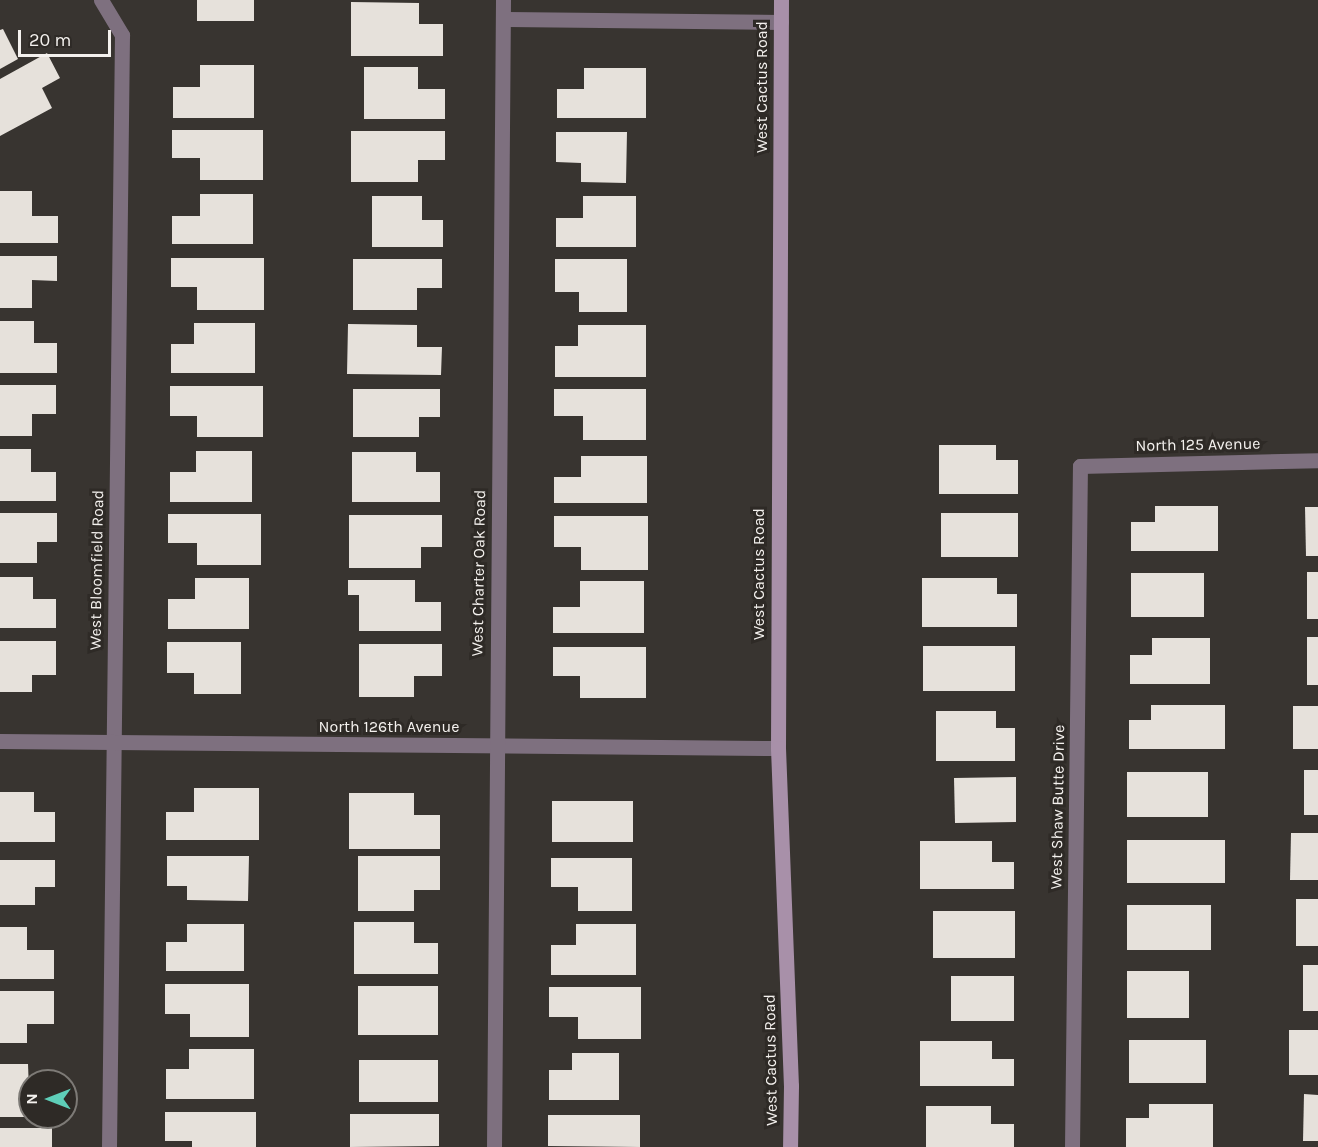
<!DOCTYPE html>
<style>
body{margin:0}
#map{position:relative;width:1318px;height:1147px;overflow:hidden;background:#383430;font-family:Karla,sans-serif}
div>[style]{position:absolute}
.building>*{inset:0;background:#e6e1db}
.minor>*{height:15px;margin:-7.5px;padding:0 7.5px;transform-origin:7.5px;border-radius:7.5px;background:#7e707f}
.secondary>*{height:15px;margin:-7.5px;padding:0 7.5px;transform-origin:7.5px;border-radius:7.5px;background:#a890a9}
span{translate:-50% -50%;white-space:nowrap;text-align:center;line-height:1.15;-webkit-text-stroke:6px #2e2a26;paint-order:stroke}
.street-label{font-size:16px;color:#f4f1ee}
.north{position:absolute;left:18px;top:1069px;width:60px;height:60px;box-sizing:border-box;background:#2e2a26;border:2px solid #7d7a76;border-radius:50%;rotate:270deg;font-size:16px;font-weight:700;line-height:24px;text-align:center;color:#f4f1ee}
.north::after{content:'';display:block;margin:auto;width:21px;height:27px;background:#5eceb8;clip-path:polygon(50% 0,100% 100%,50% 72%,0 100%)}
.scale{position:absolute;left:18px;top:30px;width:93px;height:27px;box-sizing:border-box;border:3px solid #f4f1ee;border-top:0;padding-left:8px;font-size:18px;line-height:21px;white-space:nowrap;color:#f4f1ee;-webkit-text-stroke:4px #2e2a26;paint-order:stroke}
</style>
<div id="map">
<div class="building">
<div style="clip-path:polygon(197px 0,254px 0,254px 21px,197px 21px)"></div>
<div style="clip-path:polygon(351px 2px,419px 3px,419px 24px,443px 24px,443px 56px,351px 56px)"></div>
<div style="clip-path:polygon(3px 29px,18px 59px,0 69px,0 30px)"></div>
<div style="clip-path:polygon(47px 53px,60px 78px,42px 88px,52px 108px,0 136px,0 79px)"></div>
<div style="clip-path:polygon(200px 65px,254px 65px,254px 118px,173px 118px,173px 87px,200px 87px)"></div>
<div style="clip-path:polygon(364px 67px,418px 67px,418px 89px,445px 89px,445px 119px,364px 119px)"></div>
<div style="clip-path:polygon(584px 68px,646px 68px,646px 118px,557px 118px,557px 89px,584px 89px)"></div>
<div style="clip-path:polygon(172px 130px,263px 130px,263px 180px,200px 180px,200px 158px,172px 158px)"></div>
<div style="clip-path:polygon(351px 131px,445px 131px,445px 160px,418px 160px,418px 182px,351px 182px)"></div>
<div style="clip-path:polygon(556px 132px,627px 132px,626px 183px,581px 182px,581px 163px,556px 162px)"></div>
<div style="clip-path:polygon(0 191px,32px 191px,32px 216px,58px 216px,58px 243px,0 243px)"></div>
<div style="clip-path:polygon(200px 194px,253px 194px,253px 244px,172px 244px,172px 216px,200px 216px)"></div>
<div style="clip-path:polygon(372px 196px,422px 196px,422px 220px,443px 220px,443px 247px,372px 247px)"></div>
<div style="clip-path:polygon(583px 196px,636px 196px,636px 247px,556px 247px,556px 218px,583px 218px)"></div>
<div style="clip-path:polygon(0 256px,57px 256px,57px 281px,32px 280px,32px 308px,0 308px)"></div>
<div style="clip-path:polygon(171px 258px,264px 258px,264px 310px,197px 310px,197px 287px,171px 287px)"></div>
<div style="clip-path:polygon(353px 259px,442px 259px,442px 288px,417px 288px,417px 310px,353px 310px)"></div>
<div style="clip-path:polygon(555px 259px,627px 259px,627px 312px,579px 312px,579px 292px,555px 292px)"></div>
<div style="clip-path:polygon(0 321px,34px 321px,34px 343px,57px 343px,57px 373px,0 373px)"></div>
<div style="clip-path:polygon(194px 323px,255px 323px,255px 373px,171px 373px,171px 344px,194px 344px)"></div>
<div style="clip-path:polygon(348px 324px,417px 325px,417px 347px,442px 347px,441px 375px,347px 374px)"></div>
<div style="clip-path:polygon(578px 325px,646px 325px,646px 377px,555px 377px,555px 346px,578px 346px)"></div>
<div style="clip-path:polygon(0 385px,56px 385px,56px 414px,32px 414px,32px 436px,0 436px)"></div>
<div style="clip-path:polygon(170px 386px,263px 386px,263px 437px,197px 437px,197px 416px,170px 416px)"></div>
<div style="clip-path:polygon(353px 389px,440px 389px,440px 417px,419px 417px,419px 437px,353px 437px)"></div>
<div style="clip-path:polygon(554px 389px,646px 389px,646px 440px,583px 440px,583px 416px,554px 416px)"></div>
<div style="clip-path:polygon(939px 445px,996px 445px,996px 460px,1018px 460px,1018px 494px,939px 494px)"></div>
<div style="clip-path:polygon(0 449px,31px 449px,31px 472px,56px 472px,56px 501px,0 501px)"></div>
<div style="clip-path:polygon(196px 451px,252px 451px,252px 502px,170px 502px,170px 472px,196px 472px)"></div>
<div style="clip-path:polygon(352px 452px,416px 452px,416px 472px,440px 472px,440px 502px,352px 502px)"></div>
<div style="clip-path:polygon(581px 456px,647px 456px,647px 503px,554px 503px,554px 477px,581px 477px)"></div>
<div style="clip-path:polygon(1155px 506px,1218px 506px,1218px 551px,1131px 551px,1131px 522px,1155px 522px)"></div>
<div style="clip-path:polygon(1305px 507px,1318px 507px,1318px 556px,1306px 556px)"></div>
<div style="clip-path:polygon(0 513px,57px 513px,57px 542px,37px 542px,37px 563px,0 563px)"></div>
<div style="clip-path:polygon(941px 513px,1018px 513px,1018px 557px,941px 557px)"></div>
<div style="clip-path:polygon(168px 514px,261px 514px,261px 565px,197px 565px,197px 543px,168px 543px)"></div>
<div style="clip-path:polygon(349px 515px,442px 515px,442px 547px,421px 547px,421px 568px,349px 568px)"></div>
<div style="clip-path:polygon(554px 516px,648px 516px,648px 570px,581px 570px,581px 547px,554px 547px)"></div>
<div style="clip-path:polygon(1307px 572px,1318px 572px,1318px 619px,1307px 619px)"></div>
<div style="clip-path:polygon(1131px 573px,1204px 573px,1204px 617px,1131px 617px)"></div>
<div style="clip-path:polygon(0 577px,33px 577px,33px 599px,56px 599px,56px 628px,0 628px)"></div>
<div style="clip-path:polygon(195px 578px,249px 578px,249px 629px,168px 629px,168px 599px,195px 599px)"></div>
<div style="clip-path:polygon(922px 578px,997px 578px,997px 594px,1017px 594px,1017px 627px,922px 627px)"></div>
<div style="clip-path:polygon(348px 580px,415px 580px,415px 602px,441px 602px,441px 631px,359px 631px,359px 595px,348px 595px)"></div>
<div style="clip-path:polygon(580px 581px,644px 581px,644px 633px,553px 633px,553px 607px,580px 607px)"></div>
<div style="clip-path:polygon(1307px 637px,1318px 637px,1318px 685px,1307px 685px)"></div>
<div style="clip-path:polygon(1152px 638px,1210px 638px,1210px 684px,1130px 684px,1130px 655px,1152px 655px)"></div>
<div style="clip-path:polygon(0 641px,56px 641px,56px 675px,32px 675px,32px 692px,0 692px)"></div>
<div style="clip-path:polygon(167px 642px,241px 642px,241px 694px,194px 694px,194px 673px,167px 673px)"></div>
<div style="clip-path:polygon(359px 644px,442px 644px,442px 676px,414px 676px,414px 697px,359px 697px)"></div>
<div style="clip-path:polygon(923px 646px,1015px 646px,1015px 691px,923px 691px)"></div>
<div style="clip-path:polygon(553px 647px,646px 647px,646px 698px,580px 698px,580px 676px,553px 676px)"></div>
<div style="clip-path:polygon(1151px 705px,1225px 705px,1225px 749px,1129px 749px,1129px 720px,1151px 720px)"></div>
<div style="clip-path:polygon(1293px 706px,1318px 706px,1318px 749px,1293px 749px)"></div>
<div style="clip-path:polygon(936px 711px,996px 711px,996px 728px,1015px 728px,1015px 761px,936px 761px)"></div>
<div style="clip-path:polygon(1304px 770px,1318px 770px,1318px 815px,1304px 815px)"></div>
<div style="clip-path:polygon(1127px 772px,1208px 772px,1208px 817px,1127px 817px)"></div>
<div style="clip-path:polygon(1016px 777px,1016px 822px,955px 823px,954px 778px)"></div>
<div style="clip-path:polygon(194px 788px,259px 788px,259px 840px,166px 840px,166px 812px,194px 812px)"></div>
<div style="clip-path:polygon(0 792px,34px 792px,34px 812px,55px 812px,55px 842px,0 842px)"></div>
<div style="clip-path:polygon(349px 793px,414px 793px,414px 815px,440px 815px,440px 849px,349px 849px)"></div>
<div style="clip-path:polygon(552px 801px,633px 801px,633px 842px,552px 842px)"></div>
<div style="clip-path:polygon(1291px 833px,1318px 833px,1318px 880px,1290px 880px)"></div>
<div style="clip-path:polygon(1127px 840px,1225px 840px,1225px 883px,1127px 883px)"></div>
<div style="clip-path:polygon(920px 841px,992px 841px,992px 862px,1014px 862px,1014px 889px,920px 889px)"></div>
<div style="clip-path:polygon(167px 856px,249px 856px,248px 901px,187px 900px,187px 886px,167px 886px)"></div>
<div style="clip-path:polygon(358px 856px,440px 856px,440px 890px,414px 890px,414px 911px,358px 911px)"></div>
<div style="clip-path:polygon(551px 858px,632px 858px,632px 911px,578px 911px,578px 887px,551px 887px)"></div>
<div style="clip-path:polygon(0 860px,55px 860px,55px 887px,35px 887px,35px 905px,0 905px)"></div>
<div style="clip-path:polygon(1296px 899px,1318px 899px,1318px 946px,1296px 946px)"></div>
<div style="clip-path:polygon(1127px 905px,1211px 905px,1211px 950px,1127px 950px)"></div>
<div style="clip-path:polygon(933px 911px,1015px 911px,1015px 958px,933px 958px)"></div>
<div style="clip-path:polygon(354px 922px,414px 922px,414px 943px,438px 943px,438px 974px,354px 974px)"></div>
<div style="clip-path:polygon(187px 924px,244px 924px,244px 971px,166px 971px,166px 942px,187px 942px)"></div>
<div style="clip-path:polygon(576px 924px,636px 924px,636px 975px,551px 975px,551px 945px,576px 945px)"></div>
<div style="clip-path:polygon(0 927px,27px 927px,27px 950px,54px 950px,54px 979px,0 979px)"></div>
<div style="clip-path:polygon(1303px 965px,1318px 965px,1318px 1011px,1303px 1011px)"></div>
<div style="clip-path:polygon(1127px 971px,1189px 971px,1189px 1018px,1127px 1018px)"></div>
<div style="clip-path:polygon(951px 976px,1014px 976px,1014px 1021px,951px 1021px)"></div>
<div style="clip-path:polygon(165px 984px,249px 984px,249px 1037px,190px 1037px,190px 1014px,165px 1014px)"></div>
<div style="clip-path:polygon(358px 986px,438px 986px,438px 1035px,358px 1035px)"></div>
<div style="clip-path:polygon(549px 987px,641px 987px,641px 1039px,578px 1039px,578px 1017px,549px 1017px)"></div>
<div style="clip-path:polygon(0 991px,54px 991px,54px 1024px,27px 1024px,27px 1043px,0 1043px)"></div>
<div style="clip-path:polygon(1289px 1030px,1318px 1030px,1318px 1075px,1289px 1075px)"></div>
<div style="clip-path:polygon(1129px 1040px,1206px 1040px,1206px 1083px,1129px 1083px)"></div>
<div style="clip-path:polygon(920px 1041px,992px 1041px,992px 1059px,1014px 1059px,1014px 1086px,920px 1086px)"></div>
<div style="clip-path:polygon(189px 1049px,254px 1049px,254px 1099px,166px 1099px,166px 1069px,189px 1069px)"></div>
<div style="clip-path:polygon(572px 1053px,619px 1053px,619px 1100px,549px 1100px,549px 1070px,572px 1070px)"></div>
<div style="clip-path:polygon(359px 1060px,438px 1060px,438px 1102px,359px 1102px)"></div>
<div style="clip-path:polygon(0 1064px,28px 1064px,30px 1117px,0 1117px)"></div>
<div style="clip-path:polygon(1304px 1094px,1318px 1095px,1318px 1141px,1303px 1141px)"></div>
<div style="clip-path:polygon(1149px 1104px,1213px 1104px,1213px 1147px,1126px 1147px,1126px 1118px,1149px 1118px)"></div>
<div style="clip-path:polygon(926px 1106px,991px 1106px,991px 1124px,1014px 1124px,1014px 1147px,926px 1147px)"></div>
<div style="clip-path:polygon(165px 1112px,256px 1112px,256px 1147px,192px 1147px,192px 1141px,165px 1141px)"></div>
<div style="clip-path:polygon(350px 1114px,439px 1114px,439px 1146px,350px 1147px)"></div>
<div style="clip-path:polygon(548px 1115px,640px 1115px,640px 1147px,548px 1146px)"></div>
<div style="clip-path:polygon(0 1128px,52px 1128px,52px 1147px,0 1147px)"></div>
</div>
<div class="minor">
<div style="left:101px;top:0;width:41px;rotate:59deg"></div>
<div style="left:122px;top:35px;width:1112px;rotate:90.67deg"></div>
<div style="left:503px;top:19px;width:278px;rotate:0.6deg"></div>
<div style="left:0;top:741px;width:778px;rotate:0.52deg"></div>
<div style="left:494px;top:1147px;width:1147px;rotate:-89.55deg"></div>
<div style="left:1072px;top:1147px;width:681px;rotate:-89.33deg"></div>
<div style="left:1080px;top:466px;width:238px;rotate:-1.4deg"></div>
</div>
<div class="secondary">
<div style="left:781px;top:0;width:748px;rotate:90.23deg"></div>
<div style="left:778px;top:748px;width:338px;rotate:87.8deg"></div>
<div style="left:791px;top:1086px;width:61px;rotate:90.9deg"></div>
</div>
<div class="street-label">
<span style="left:762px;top:87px;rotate:-90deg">West Cactus Road</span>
<span style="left:1198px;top:445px;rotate:-1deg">North 125 Avenue</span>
<span style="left:97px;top:570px;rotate:-89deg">West Bloomfield Road</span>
<span style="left:479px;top:573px;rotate:-89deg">West Charter Oak Road</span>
<span style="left:759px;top:574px;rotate:-90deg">West Cactus Road</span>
<span style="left:389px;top:727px">North 126th Avenue</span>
<span style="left:1058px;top:807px;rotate:-89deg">West Shaw Butte Drive</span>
<span style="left:771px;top:1060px;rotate:-91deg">West Cactus Road</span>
</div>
<div class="north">N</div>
<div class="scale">20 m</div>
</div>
